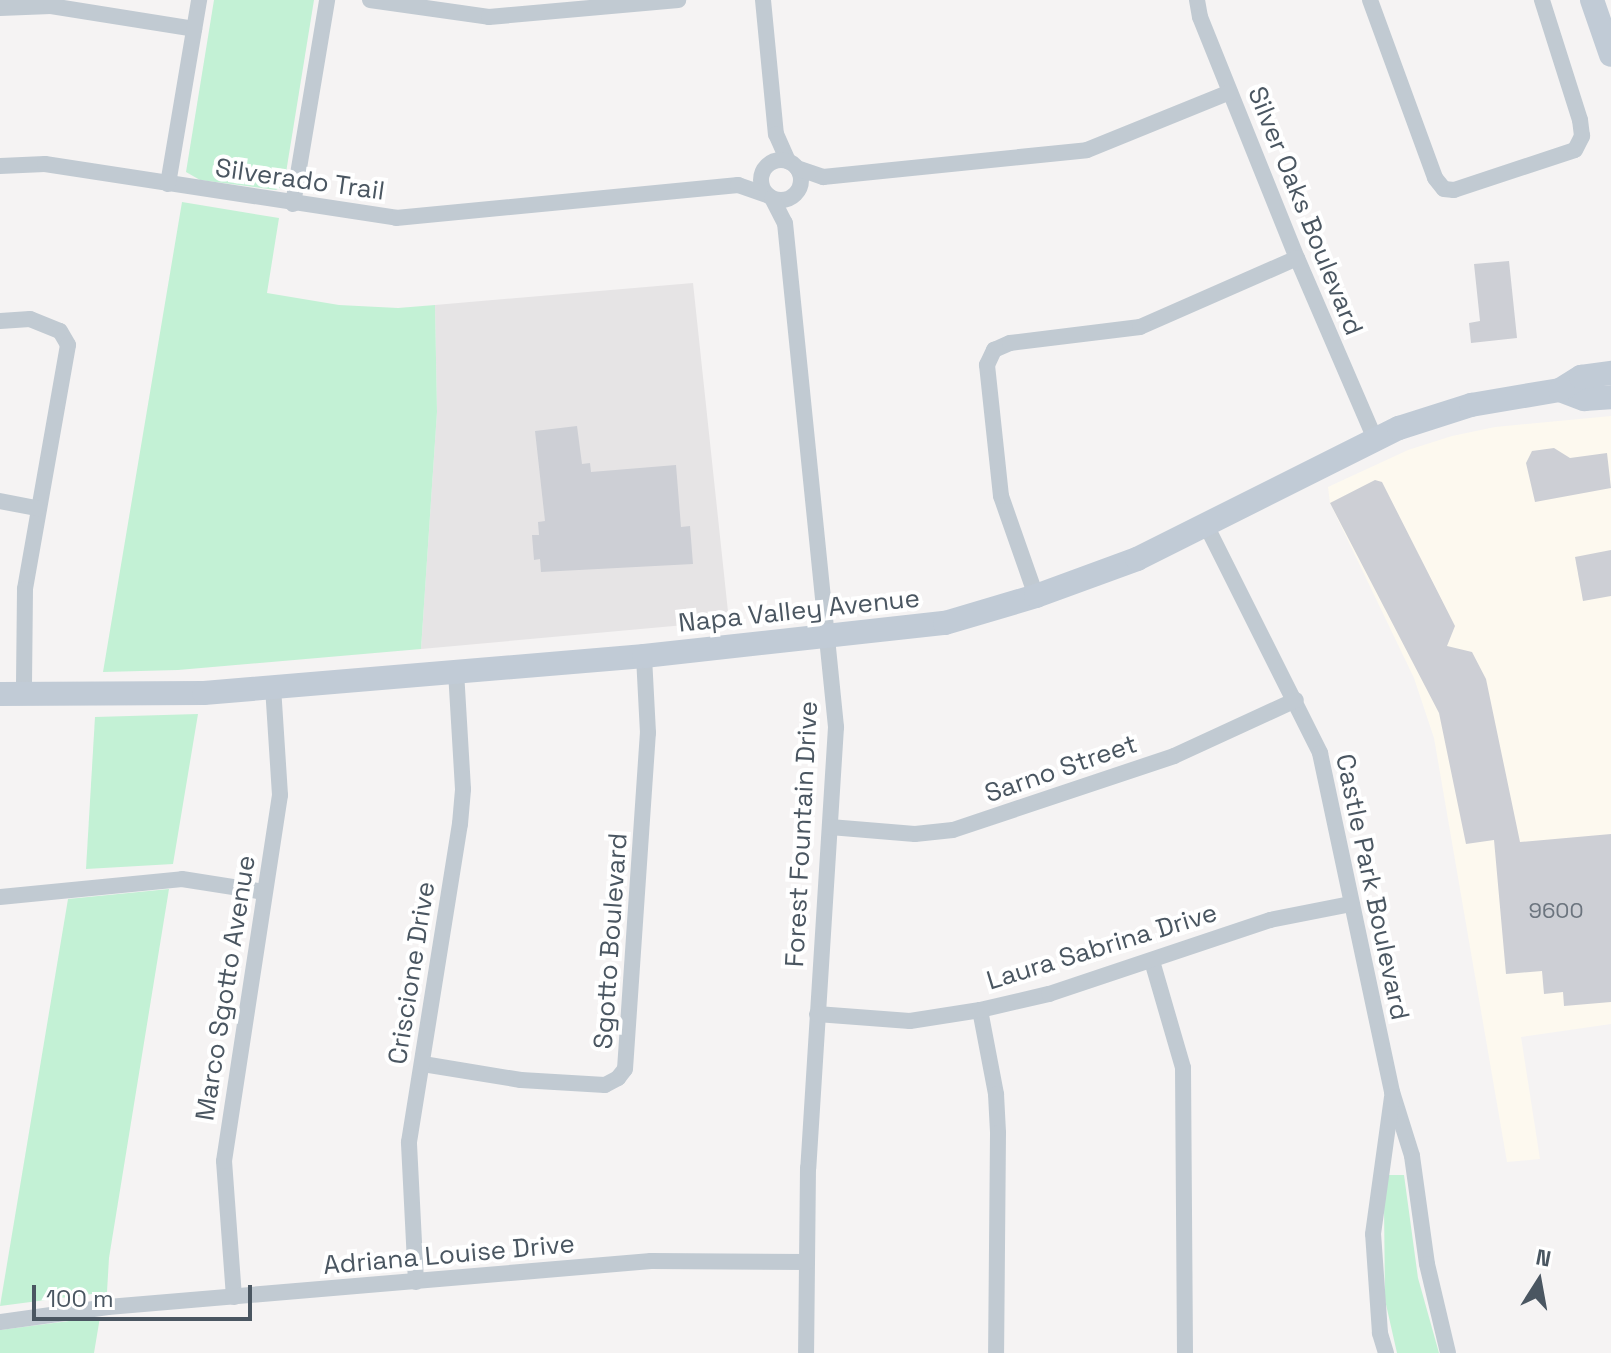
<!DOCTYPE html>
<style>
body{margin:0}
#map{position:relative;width:1611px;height:1353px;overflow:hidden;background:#f5f3f3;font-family:"Space Grotesk",sans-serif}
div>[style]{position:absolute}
.commercial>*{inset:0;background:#fdf9ef}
.education>*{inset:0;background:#e6e4e5}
.green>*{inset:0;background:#c3f1d5}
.building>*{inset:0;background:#cdcfd5}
.street>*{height:16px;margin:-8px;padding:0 8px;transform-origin:8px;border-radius:8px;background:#c1cad2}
.street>.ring{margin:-8px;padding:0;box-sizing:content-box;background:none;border:16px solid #c1cad2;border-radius:50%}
.secondary>*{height:24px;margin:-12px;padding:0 12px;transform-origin:12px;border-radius:12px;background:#c1cbd6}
span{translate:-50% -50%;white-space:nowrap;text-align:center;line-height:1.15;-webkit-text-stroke:8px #fff;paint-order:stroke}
.number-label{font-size:22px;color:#6b747e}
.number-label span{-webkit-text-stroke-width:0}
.street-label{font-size:26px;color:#4a5661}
.north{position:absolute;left:1499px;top:1241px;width:80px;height:80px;-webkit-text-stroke:6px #fff;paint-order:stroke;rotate:11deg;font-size:22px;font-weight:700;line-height:32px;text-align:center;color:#4a5661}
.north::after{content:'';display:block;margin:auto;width:28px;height:36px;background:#4a5661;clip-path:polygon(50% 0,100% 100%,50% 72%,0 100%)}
.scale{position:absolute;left:32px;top:1285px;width:220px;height:36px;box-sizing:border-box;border:4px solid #4a5661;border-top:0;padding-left:10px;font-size:24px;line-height:28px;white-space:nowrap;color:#4a5661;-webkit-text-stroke:6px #fff;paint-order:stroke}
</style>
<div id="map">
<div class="commercial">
<div style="clip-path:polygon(1611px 416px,1611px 1024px,1521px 1037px,1540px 1159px,1507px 1162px,1434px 738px,1414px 678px,1330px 503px,1328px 487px,1408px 450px,1452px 436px,1495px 427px)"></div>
</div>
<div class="education">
<div style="clip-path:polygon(693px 283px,729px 621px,421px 649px,437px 412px,435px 305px)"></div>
</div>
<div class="green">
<div style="clip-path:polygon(214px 0,314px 0,284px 185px,276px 190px,200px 180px,186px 172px)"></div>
<div style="clip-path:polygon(182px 202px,279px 218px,267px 293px,339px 305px,398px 308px,435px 305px,437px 412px,421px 649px,178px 670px,103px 672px)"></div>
<div style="clip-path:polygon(198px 714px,173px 864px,86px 869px,95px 717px)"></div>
<div style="clip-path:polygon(169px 889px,109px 1258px,107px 1292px,0 1306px,68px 899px)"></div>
<div style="clip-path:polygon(1388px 1175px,1404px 1175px,1418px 1278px,1439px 1353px,1397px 1353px,1385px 1300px,1384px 1205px)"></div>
<div style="clip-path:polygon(100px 1317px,94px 1353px,0 1353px,0 1330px)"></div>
</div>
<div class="building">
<div style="clip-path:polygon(1509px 261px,1517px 338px,1471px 343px,1469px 323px,1480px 321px,1474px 264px)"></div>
<div style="clip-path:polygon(577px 426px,582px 464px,590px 463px,591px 472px,676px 465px,681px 527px,690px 526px,693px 564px,541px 572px,540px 559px,534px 560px,532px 535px,539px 535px,538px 522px,545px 521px,535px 431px)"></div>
<div style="clip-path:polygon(1554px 448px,1570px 458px,1607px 453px,1611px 488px,1535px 502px,1526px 463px,1532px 451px)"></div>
<div style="clip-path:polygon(1375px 480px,1382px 482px,1455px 626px,1447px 646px,1472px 652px,1486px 679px,1520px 842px,1611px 834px,1611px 1002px,1564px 1006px,1563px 992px,1544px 994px,1542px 971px,1506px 974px,1494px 840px,1466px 844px,1439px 713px,1330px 503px)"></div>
<div style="clip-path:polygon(1611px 550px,1611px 596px,1583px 601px,1575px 557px)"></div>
</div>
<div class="street">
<div style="left:370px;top:0;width:120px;rotate:8.1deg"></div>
<div style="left:489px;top:17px;width:190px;rotate:-5.1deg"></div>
<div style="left:763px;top:0;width:135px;rotate:84.5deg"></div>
<div style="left:776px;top:134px;width:30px;rotate:66deg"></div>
<div style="left:1197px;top:0;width:17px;rotate:80deg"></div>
<div style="left:1200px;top:17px;width:260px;rotate:68.1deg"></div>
<div style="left:1297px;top:258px;width:197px;rotate:66.7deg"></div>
<div style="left:1370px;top:0;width:189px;rotate:69.9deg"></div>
<div style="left:1435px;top:178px;width:14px;rotate:51deg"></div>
<div style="left:1444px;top:189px;width:10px;rotate:6deg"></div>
<div style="left:1454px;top:190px;width:127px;rotate:-18.3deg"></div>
<div style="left:1575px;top:150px;width:16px;rotate:-63deg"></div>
<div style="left:1582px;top:136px;width:16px;rotate:-97deg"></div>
<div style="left:1580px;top:120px;width:126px;rotate:-107.6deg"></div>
<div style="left:0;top:8px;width:51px;rotate:-2.2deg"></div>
<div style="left:51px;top:6px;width:145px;rotate:9.1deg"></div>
<div class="ring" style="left:761px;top:160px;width:24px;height:24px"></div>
<div style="left:0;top:166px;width:45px;rotate:-2.5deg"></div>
<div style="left:45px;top:164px;width:355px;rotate:8.7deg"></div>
<div style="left:396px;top:218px;width:344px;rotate:-5.5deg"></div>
<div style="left:738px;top:185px;width:31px;rotate:19deg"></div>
<div style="left:797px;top:168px;width:28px;rotate:19deg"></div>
<div style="left:823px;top:177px;width:265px;rotate:-5.8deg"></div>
<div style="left:1087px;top:150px;width:154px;rotate:-22.1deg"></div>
<div style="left:168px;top:184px;width:187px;rotate:-80.4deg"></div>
<div style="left:772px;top:198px;width:28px;rotate:63deg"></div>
<div style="left:785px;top:223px;width:507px;rotate:84.22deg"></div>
<div style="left:836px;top:727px;width:442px;rotate:93.6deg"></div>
<div style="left:808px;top:1168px;width:185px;rotate:90.6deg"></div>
<div style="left:293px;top:204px;width:207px;rotate:-80.5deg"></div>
<div style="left:0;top:321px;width:30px;rotate:-4deg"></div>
<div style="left:30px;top:319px;width:32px;rotate:22deg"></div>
<div style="left:60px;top:331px;width:16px;rotate:60deg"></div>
<div style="left:68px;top:345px;width:248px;rotate:100deg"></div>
<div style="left:25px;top:589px;width:104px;rotate:90.6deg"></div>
<div style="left:0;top:501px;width:38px;rotate:11deg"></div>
<div style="left:1206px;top:525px;width:255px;rotate:63.4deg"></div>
<div style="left:1320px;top:753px;width:347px;rotate:78deg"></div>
<div style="left:1392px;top:1092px;width:67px;rotate:72.6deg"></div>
<div style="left:1412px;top:1156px;width:109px;rotate:82.1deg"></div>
<div style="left:1427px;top:1264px;width:91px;rotate:76.7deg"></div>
<div style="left:1036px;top:596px;width:106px;rotate:-109.3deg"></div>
<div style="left:1001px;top:496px;width:132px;rotate:-96.1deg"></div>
<div style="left:987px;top:365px;width:17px;rotate:-65deg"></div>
<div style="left:994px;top:350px;width:17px;rotate:-24deg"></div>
<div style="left:1010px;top:343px;width:131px;rotate:-7deg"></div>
<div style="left:1140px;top:327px;width:171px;rotate:-23.7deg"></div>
<div style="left:830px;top:827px;width:85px;rotate:4.7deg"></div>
<div style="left:915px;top:834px;width:38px;rotate:-6deg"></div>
<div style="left:953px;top:830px;width:233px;rotate:-18.5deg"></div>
<div style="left:1174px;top:756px;width:134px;rotate:-24.7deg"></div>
<div style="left:0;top:897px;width:183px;rotate:-5.6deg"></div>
<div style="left:182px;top:879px;width:83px;rotate:9deg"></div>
<div style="left:1152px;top:961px;width:111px;rotate:73.8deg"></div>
<div style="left:1183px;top:1068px;width:285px;rotate:89.6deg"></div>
<div style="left:980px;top:1010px;width:86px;rotate:79.2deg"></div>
<div style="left:996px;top:1094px;width:39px;rotate:87deg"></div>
<div style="left:998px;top:1133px;width:220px;rotate:90.5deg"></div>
<div style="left:817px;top:1014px;width:93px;rotate:4.3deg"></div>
<div style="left:910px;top:1021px;width:71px;rotate:-8.9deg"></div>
<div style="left:980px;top:1010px;width:71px;rotate:-13.1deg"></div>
<div style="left:1049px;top:994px;width:233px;rotate:-18.5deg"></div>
<div style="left:1270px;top:920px;width:83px;rotate:-11.2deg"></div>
<div style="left:423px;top:1064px;width:99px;rotate:9.3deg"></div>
<div style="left:521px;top:1080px;width:84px;rotate:3.4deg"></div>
<div style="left:605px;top:1085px;width:15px;rotate:-28deg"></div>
<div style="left:618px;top:1078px;width:11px;rotate:-52deg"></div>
<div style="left:625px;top:1069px;width:337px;rotate:-86.1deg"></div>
<div style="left:648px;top:733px;width:77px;rotate:-93deg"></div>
<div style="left:416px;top:1282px;width:140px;rotate:-92.9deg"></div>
<div style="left:409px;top:1142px;width:322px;rotate:-80.9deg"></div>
<div style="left:460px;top:824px;width:35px;rotate:-85deg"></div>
<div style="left:463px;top:789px;width:117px;rotate:-93.4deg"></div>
<div style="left:234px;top:1297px;width:136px;rotate:-94.2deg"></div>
<div style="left:224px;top:1161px;width:370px;rotate:-81.3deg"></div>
<div style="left:280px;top:795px;width:108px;rotate:-93.7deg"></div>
<div style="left:0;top:1322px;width:109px;rotate:-7.9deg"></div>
<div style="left:108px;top:1307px;width:545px;rotate:-4.84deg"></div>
<div style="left:651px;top:1261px;width:156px;rotate:0.4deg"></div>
<div style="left:1386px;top:1353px;width:21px;rotate:-107deg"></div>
<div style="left:1380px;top:1333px;width:99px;rotate:-94deg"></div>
<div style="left:1373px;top:1234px;width:138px;rotate:-82.1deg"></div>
</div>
<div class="secondary">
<div style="left:1592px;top:0;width:58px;rotate:70.9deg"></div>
<div style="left:1560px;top:390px;width:26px;rotate:21deg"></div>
<div style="left:1584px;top:399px;width:27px;rotate:-4deg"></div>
<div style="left:0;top:694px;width:204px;rotate:-0.3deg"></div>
<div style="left:204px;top:693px;width:442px;rotate:-4.8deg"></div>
<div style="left:644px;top:656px;width:303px;rotate:-6.3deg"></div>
<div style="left:945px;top:623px;width:95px;rotate:-16.5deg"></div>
<div style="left:1036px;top:596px;width:108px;rotate:-20.1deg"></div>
<div style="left:1137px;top:559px;width:293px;rotate:-26.6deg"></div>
<div style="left:1399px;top:428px;width:76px;rotate:-17.7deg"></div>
<div style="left:1471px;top:405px;width:90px;rotate:-9.6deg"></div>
<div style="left:1560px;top:390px;width:25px;rotate:-32deg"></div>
<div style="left:1581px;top:377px;width:30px;rotate:-8deg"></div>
</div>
<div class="number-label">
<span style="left:1556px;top:911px">9600</span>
</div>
<div class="street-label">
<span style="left:300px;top:180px;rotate:8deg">Silverado Trail</span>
<span style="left:1305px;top:211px;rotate:68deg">Silver Oaks Boulevard</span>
<span style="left:799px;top:611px;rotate:-6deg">Napa Valley Avenue</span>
<span style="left:1061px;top:769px;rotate:-19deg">Sarno Street</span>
<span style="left:802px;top:834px;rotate:-87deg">Forest Fountain Drive</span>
<span style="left:1372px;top:887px;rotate:78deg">Castle Park Boulevard</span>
<span style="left:611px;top:941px;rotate:-86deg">Sgotto Boulevard</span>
<span style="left:1102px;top:947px;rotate:-17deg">Laura Sabrina Drive</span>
<span style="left:412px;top:973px;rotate:-81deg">Criscione Drive</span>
<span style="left:226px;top:988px;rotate:-81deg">Marco Sgotto Avenue</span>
<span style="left:449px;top:1255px;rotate:-5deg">Adriana Louise Drive</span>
</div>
<div class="north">N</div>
<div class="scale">100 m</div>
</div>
